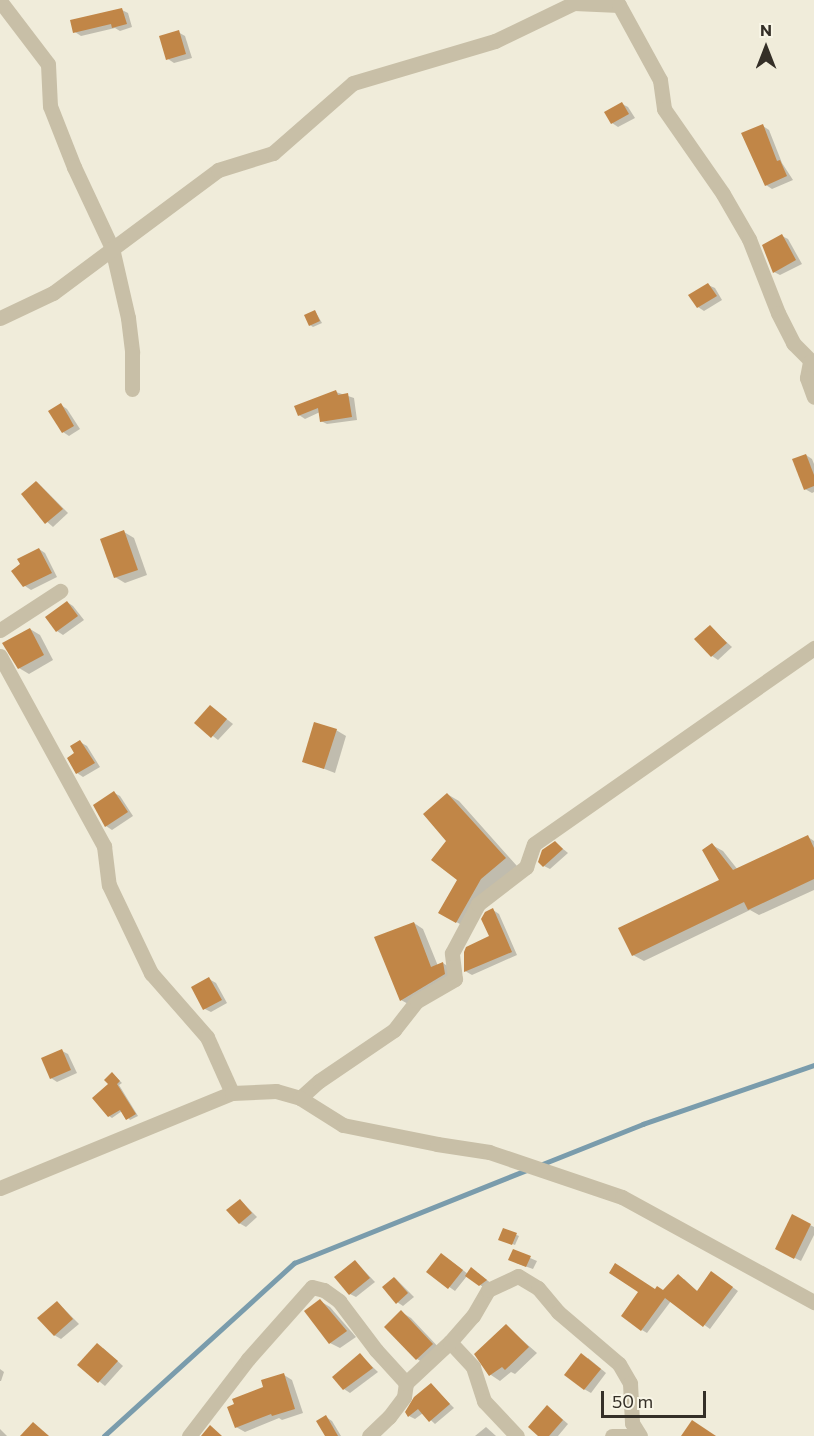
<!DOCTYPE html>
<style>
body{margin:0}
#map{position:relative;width:814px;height:1436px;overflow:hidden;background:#f0ecda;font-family:Commissioner,sans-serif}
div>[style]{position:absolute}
.shadow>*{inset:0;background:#0003}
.stream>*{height:4.5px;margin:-2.25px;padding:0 2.25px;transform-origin:2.25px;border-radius:2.25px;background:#7a9cac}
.building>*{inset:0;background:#c18647}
.minor>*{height:15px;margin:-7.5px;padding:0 7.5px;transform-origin:7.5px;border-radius:7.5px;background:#c8bfa7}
span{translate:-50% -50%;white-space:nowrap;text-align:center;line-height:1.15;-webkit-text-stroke:5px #f8f5e6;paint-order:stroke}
.north{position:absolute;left:736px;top:18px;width:60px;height:60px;-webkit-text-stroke:4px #f8f5e6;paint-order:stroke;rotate:0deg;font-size:16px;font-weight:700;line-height:24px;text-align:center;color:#342f27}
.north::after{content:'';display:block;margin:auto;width:21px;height:27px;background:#342f27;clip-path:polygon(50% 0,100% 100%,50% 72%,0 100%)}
.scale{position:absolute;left:601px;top:1391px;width:105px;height:27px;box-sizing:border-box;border:3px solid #342f27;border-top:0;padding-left:8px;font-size:18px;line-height:21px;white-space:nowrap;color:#342f27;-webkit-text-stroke:4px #f8f5e6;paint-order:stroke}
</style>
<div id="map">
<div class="shadow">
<div style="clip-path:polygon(122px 10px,128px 13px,132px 27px,120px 31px,115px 28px,81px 36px,75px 32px)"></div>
<div style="clip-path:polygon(178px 32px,185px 36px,192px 58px,174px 63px,168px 59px)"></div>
<div style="clip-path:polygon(622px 104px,628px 107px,635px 118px,618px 127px,612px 123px)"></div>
<div style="clip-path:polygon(763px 126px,769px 130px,782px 163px,793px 180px,772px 189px,766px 185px)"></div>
<div style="clip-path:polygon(782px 236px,788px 239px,802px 264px,780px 275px,774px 272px)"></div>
<div style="clip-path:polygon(708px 285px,715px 288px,722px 300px,704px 311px,698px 307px)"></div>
<div style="clip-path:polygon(315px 311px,322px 323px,313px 327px,310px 325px)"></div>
<div style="clip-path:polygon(336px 392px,354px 398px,357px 420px,327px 424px,321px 421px,320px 412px,305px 419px,299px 415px)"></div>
<div style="clip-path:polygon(61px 405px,67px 409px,80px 429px,69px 436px,63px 432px)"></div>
<div style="clip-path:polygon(806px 455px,812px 459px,814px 464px,814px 492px,812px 493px,805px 489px)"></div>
<div style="clip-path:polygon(37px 482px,68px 513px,53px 527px,37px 513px)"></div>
<div style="clip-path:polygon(124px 532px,134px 538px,147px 575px,125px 583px,115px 577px)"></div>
<div style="clip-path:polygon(39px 549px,45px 553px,57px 577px,31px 590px,25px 586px,13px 571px)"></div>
<div style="clip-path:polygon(67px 602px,73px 606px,84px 620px,63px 635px,57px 631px)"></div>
<div style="clip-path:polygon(710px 627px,732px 647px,718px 660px,712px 656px)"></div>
<div style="clip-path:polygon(30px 629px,40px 635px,53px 660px,29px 674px,19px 668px)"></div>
<div style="clip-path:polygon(210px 706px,233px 724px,218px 740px,196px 723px)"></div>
<div style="clip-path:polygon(336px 730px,346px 736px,335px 773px,304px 761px)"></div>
<div style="clip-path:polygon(80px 742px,87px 746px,100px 767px,83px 777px,77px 773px)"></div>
<div style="clip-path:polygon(114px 793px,120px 796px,133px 816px,112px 830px,106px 826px)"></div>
<div style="clip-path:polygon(447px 794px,459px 801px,517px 866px,493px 886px,469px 929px,440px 913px,459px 879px,448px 841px)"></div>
<div style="clip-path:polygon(808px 837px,814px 841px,814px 890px,759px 915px,750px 910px,644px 961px,633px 955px,721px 880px,712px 845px,723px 851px,738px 870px)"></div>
<div style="clip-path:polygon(556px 843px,568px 853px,550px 869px,544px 866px)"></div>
<div style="clip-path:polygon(493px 910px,499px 914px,517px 955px,472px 975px,465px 971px,464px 959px,491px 937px)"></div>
<div style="clip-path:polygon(414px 923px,423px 929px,438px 966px,443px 963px,452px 969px,454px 979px,410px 1005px,401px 1000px)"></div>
<div style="clip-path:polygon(209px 979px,216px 983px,227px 1003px,211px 1012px,205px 1009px)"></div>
<div style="clip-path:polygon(62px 1051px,68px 1054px,77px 1073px,57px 1082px,51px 1078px)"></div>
<div style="clip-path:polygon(113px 1074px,122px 1083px,119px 1085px,138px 1116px,130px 1120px,122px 1111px,112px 1118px,109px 1116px,94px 1098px,110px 1085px)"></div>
<div style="clip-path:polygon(240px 1200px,257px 1217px,246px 1227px,239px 1223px)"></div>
<div style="clip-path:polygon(792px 1216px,814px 1227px,814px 1235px,801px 1261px,783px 1252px)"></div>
<div style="clip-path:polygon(504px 1230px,519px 1236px,515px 1245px,503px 1240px)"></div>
<div style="clip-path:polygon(514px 1251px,537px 1261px,533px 1269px,516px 1263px)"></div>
<div style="clip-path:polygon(447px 1258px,468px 1274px,478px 1273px,492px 1284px,486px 1289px,467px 1276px,455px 1291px,428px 1272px)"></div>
<div style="clip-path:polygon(355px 1261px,375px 1282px,356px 1297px,350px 1294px)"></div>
<div style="clip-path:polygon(717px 1276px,738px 1291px,710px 1329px,671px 1301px,647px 1333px,642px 1330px,656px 1290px,664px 1292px,684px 1279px,698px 1292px)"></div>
<div style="clip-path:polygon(395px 1278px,414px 1297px,403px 1306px,397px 1302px)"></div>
<div style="clip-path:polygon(320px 1301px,330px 1307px,356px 1337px,340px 1348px,330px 1343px)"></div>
<div style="clip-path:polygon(57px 1302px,79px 1324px,61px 1339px,54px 1335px)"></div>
<div style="clip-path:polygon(401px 1312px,411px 1318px,442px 1351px,427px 1365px,417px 1359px)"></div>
<div style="clip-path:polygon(506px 1326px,537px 1353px,515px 1374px,511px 1372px,500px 1381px,491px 1375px,476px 1354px)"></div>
<div style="clip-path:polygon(103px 1348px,123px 1366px,105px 1386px,79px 1365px)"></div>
<div style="clip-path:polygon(360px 1355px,378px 1372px,350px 1393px,344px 1389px)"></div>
<div style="clip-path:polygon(588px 1358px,606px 1373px,591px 1393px,584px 1389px)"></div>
<div style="clip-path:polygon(0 1369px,4px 1372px,1px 1381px,0 1381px)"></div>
<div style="clip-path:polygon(284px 1375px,292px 1380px,303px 1413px,282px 1420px,279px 1418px,245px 1432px,236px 1427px,265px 1388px)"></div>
<div style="clip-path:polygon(431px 1385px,454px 1408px,435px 1424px,423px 1413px,415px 1419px,409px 1416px)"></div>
<div style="clip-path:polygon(553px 1411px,568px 1424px,558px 1436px,540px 1436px)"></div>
<div style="clip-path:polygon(326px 1417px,332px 1421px,341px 1436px,326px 1436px)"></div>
<div style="clip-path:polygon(486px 1427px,496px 1436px,475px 1436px)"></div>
<div style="clip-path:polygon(0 1429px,7px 1436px,0 1436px)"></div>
</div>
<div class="stream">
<div style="left:540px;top:1165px;width:111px;rotate:-21.7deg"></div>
<div style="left:643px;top:1124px;width:181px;rotate:-19deg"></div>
<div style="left:104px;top:1436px;width:257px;rotate:-42.3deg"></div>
<div style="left:294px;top:1263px;width:251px;rotate:-21.8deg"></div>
</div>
<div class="building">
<div style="clip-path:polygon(122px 8px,127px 24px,112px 28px,111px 24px,73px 33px,70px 20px)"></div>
<div style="clip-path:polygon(179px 30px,186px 54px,166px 60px,159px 36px)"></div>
<div style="clip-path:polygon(622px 102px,629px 114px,611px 124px,604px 112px)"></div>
<div style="clip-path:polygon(763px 124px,777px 161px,780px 160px,787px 176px,765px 186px,741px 133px)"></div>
<div style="clip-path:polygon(782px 234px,796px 260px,773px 273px,762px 245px)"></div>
<div style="clip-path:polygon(708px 283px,717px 296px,697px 308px,688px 295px)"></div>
<div style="clip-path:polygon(315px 310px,320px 321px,309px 326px,304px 315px)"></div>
<div style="clip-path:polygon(336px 390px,338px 395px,348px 393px,352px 417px,320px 422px,318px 408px,298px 416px,294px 406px)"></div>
<div style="clip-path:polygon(61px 403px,74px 426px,62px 433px,48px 411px)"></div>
<div style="clip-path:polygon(806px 454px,814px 475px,814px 486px,804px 490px,792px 459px)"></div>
<div style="clip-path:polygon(36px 481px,63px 509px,45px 524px,21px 494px)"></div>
<div style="clip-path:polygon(124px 530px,138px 570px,114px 578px,100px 539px)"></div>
<div style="clip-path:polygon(39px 548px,52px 573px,23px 587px,11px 571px,20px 564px,17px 559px)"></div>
<div style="clip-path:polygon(67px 601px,78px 616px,56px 632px,45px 617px)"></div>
<div style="clip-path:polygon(710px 625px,727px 643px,711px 657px,694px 639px)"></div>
<div style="clip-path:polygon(30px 628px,44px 655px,18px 669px,2px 643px)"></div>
<div style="clip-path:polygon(210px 705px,227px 719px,211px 738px,194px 723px)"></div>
<div style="clip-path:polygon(314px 722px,337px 729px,324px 769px,302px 762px)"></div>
<div style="clip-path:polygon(80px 740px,95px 763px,76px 774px,67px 758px,74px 753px,70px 746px)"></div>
<div style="clip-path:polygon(114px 791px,128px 812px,105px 827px,93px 805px)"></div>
<div style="clip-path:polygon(447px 793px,506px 858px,481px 879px,456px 923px,438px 913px,457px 880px,431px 860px,446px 841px,423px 814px)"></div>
<div style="clip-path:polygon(808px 835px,814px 848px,814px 879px,748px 910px,744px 902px,632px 956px,618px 928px,719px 880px,702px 850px,712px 843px,733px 870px)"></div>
<div style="clip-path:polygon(555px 841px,563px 849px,543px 867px,538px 862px,542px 850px)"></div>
<div style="clip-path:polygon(493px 908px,512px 952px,464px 972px,464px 952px,466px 947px,489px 936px,481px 919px,485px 912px)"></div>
<div style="clip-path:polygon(414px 922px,431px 967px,443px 962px,445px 974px,400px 1001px,374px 937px)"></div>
<div style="clip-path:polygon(209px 977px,222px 1000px,203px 1010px,191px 987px)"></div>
<div style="clip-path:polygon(62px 1049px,71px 1070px,50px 1079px,41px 1058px)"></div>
<div style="clip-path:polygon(112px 1072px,120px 1081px,117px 1084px,136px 1114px,126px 1120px,120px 1110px,108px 1117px,92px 1098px,108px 1084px,104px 1080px)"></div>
<div style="clip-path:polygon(240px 1199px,252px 1213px,239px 1224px,226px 1210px)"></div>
<div style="clip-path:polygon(792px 1214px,811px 1224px,794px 1259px,775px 1249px)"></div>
<div style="clip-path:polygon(503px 1228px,517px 1233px,512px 1245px,498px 1240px)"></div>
<div style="clip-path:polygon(513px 1249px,531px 1256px,526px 1267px,508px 1260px)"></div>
<div style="clip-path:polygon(441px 1253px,463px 1270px,448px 1289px,426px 1272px)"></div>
<div style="clip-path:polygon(355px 1260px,370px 1278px,349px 1295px,334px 1277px)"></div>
<div style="clip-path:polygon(615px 1263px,655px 1289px,657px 1286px,663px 1290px,678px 1274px,697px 1291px,711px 1271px,733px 1287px,703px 1327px,665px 1298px,641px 1331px,621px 1316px,638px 1292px,609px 1273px)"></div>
<div style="clip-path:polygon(471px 1267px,487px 1280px,479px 1286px,465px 1276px)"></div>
<div style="clip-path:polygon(394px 1277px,408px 1293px,396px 1304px,382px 1287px)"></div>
<div style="clip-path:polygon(320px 1299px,347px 1331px,329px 1344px,304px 1311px)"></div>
<div style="clip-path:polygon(57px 1301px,73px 1319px,54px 1336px,37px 1318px)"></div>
<div style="clip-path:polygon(401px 1310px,433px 1344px,416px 1360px,384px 1327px)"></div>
<div style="clip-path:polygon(506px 1324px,529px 1347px,505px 1370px,502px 1367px,489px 1376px,474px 1354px)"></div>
<div style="clip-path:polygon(97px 1343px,118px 1361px,98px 1383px,77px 1365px)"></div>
<div style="clip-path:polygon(360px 1353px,373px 1368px,343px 1390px,332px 1377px)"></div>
<div style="clip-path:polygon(581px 1353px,601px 1369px,584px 1390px,564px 1375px)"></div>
<div style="clip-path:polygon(284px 1373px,295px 1409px,272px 1416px,271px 1414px,235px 1428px,227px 1407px,234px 1404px,232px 1399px,263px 1387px,261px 1380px)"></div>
<div style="clip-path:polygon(431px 1383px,450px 1404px,429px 1422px,418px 1409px,408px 1417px,405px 1412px,414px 1397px)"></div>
<div style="clip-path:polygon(547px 1405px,563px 1420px,549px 1436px,538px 1436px,528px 1427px)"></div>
<div style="clip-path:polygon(326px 1415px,338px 1436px,325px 1436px,316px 1421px)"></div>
<div style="clip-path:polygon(692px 1420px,716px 1436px,681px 1436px)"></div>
<div style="clip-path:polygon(33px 1422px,49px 1436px,20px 1436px)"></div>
<div style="clip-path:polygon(210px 1425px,222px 1436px,201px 1436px)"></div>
</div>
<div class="minor">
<div style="left:0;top:1px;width:79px;rotate:52.7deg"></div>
<div style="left:48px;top:64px;width:42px;rotate:87.3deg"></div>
<div style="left:50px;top:106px;width:66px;rotate:68.5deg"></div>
<div style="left:74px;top:167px;width:89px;rotate:64.9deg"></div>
<div style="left:112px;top:248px;width:72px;rotate:77.1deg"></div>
<div style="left:128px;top:318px;width:35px;rotate:83deg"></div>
<div style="left:132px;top:353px;width:36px;rotate:90deg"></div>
<div style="left:0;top:318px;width:59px;rotate:-25.3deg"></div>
<div style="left:53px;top:293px;width:206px;rotate:-36.7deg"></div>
<div style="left:218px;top:170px;width:58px;rotate:-17.2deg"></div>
<div style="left:273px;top:153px;width:106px;rotate:-41.2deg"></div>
<div style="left:353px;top:83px;width:148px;rotate:-16.5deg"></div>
<div style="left:495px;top:41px;width:88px;rotate:-25.7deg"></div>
<div style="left:574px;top:3px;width:45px;rotate:2.5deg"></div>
<div style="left:619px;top:5px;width:85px;rotate:61.3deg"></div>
<div style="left:660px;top:80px;width:29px;rotate:82deg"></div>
<div style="left:664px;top:109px;width:103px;rotate:55.2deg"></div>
<div style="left:723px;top:194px;width:52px;rotate:60deg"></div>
<div style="left:749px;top:239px;width:79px;rotate:68.6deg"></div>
<div style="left:778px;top:313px;width:34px;rotate:63deg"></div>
<div style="left:793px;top:343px;width:30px;rotate:45deg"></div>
<div style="left:810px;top:362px;width:16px;rotate:101deg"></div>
<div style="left:807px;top:378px;width:20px;rotate:70deg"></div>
<div style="left:0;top:630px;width:72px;rotate:-33deg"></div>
<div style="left:0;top:656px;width:217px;rotate:61.3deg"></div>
<div style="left:104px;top:846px;width:39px;rotate:83deg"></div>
<div style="left:109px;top:885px;width:98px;rotate:64.5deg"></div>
<div style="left:151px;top:973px;width:85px;rotate:48.8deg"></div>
<div style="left:207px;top:1037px;width:61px;rotate:65.9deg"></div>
<div style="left:300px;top:1098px;width:25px;rotate:-42deg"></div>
<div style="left:319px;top:1081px;width:91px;rotate:-34.2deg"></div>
<div style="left:394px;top:1030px;width:37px;rotate:-52deg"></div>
<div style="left:417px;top:1001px;width:44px;rotate:-30.1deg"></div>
<div style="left:455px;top:979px;width:26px;rotate:-97deg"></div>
<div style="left:452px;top:953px;width:55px;rotate:-62deg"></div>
<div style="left:478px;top:904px;width:61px;rotate:-37.6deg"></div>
<div style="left:526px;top:867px;width:24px;rotate:-71deg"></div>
<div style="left:534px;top:844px;width:342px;rotate:-35deg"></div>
<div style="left:0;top:1188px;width:251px;rotate:-22.3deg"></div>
<div style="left:232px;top:1093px;width:44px;rotate:-2.6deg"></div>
<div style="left:276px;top:1091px;width:25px;rotate:16deg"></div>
<div style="left:300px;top:1098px;width:51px;rotate:32.1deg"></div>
<div style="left:343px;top:1125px;width:96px;rotate:11.4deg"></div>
<div style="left:437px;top:1144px;width:53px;rotate:8.7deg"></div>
<div style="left:489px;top:1152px;width:140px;rotate:18.7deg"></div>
<div style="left:622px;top:1197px;width:219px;rotate:28.7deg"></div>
<div style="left:450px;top:1342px;width:34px;rotate:47deg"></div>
<div style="left:473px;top:1367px;width:36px;rotate:72deg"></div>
<div style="left:484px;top:1401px;width:48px;rotate:46.7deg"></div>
<div style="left:189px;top:1436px;width:97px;rotate:-52.5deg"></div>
<div style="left:248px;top:1359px;width:96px;rotate:-48.4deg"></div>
<div style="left:312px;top:1287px;width:12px;rotate:14deg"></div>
<div style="left:324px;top:1290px;width:19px;rotate:36deg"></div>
<div style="left:339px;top:1301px;width:61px;rotate:52.9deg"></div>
<div style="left:376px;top:1350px;width:45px;rotate:47.7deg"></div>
<div style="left:369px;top:1436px;width:28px;rotate:-44deg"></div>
<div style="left:389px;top:1417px;width:25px;rotate:-53deg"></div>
<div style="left:404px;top:1397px;width:14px;rotate:-82deg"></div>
<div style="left:406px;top:1383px;width:60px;rotate:-43deg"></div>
<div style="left:450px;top:1342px;width:35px;rotate:-49deg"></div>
<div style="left:473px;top:1316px;width:30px;rotate:-60deg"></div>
<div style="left:488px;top:1290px;width:33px;rotate:-25deg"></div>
<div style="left:518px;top:1276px;width:23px;rotate:31deg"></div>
<div style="left:538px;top:1288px;width:31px;rotate:50deg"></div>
<div style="left:558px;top:1312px;width:80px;rotate:40.4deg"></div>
<div style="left:619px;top:1364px;width:22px;rotate:60deg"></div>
<div style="left:630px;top:1383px;width:40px;rotate:87.1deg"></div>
<div style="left:632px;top:1423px;width:15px;rotate:58deg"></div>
<div style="left:612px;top:1436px;width:17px"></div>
</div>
<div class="north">N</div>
<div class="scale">50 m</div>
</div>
